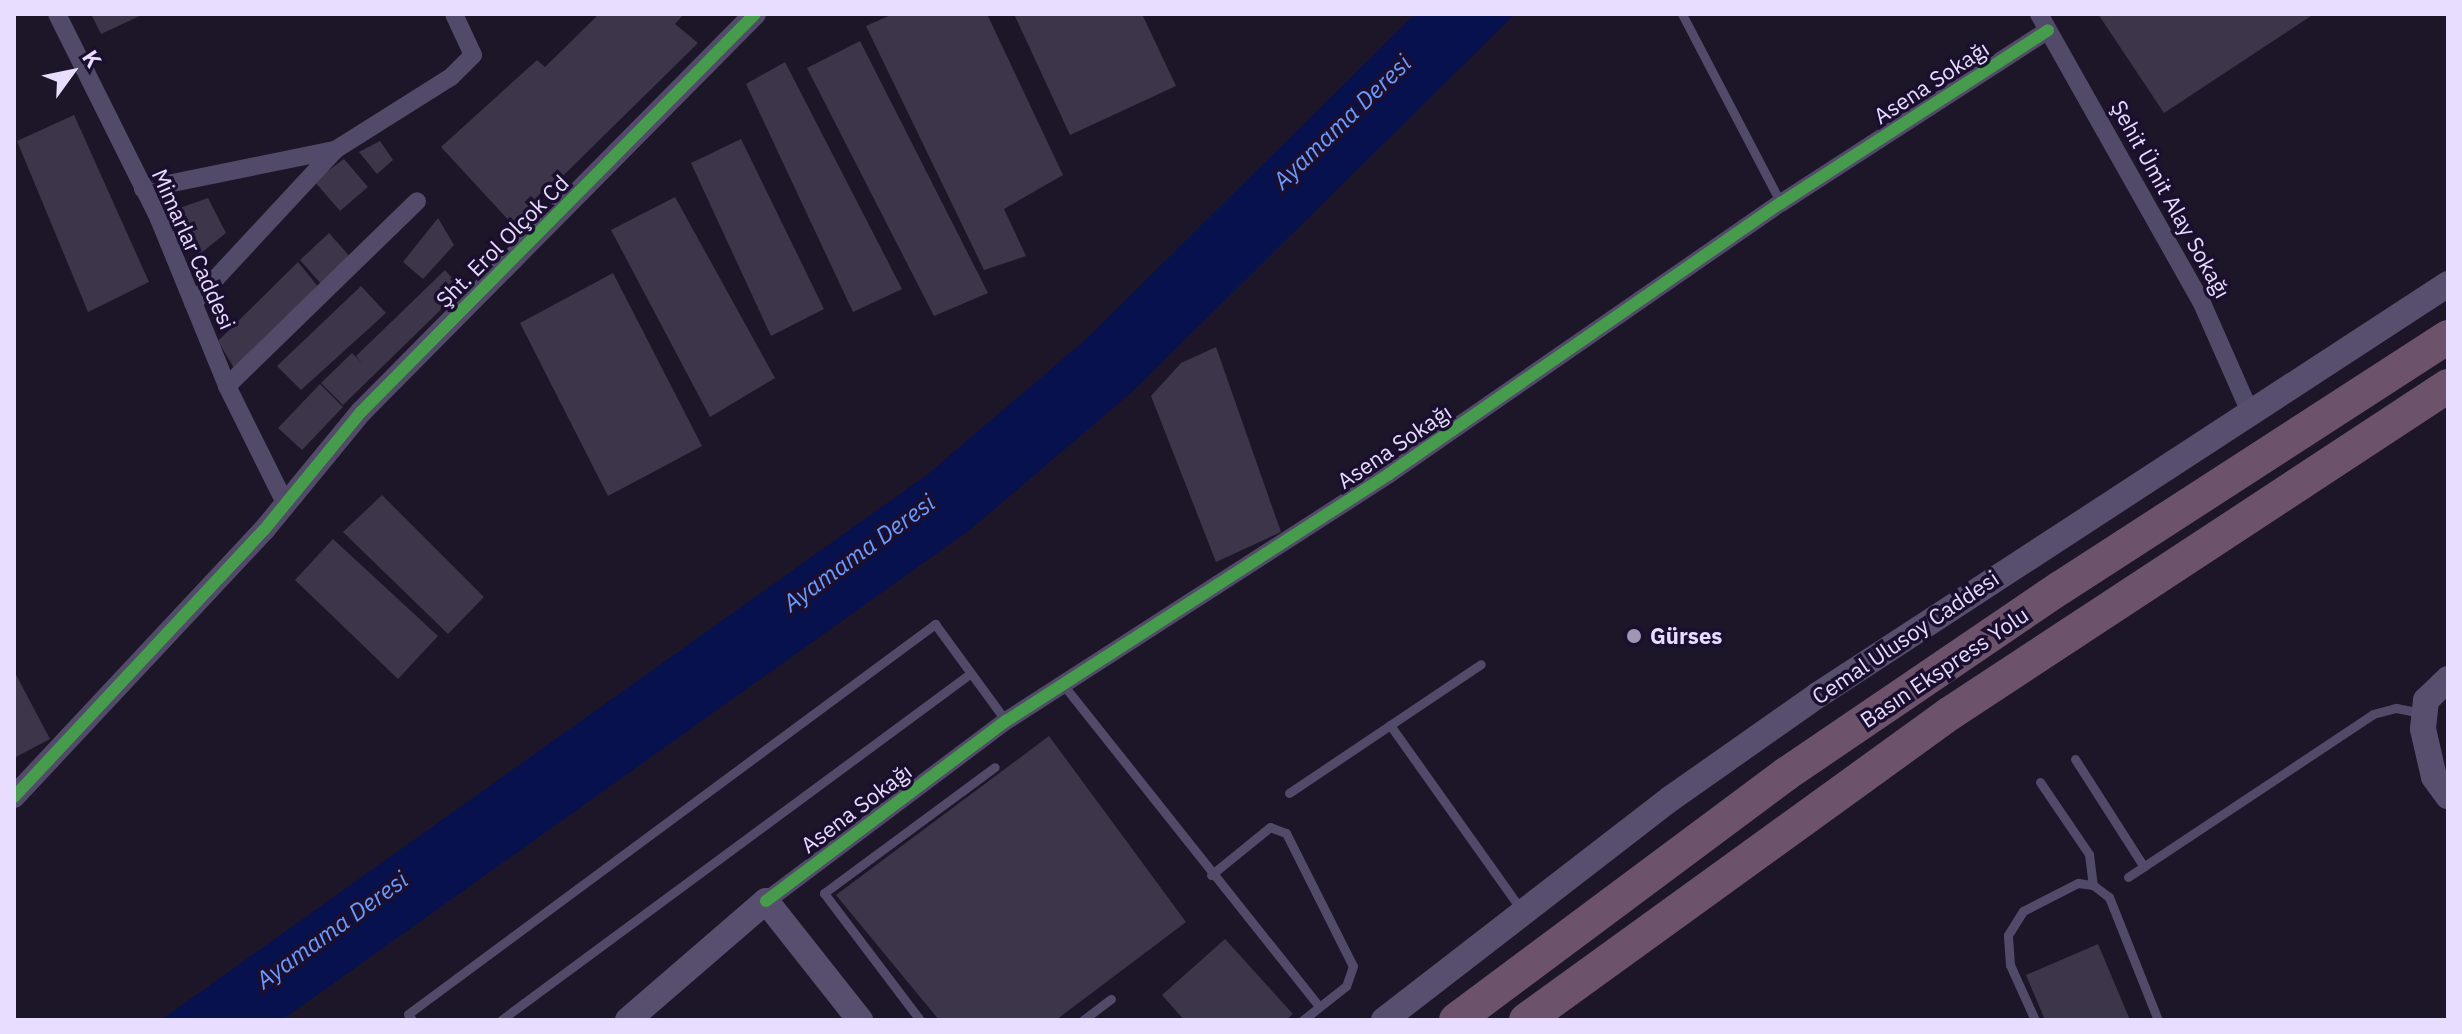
<!DOCTYPE html>
<meta charset="utf-8">
<style>
body{margin:0}
#map{position:relative;width:2462px;height:1034px;overflow:hidden;background:#1d1628;font-family:"IBM Plex Sans",sans-serif}
div>[style]{position:absolute}
.water>*{inset:0;background:#07114d}
.building>*{inset:0;background:#3d3549}
.service>*{height:9px;margin:-4.5px;padding:0 4.5px;transform-origin:4.5px;border-radius:4.5px;background:#524a69}
.minor>*{height:18px;margin:-9px;padding:0 9px;transform-origin:9px;border-radius:9px;background:#524a69}
.tertiary>*{height:22px;margin:-11px;padding:0 11px;transform-origin:11px;border-radius:11px;background:#524a69}
.secondary>*{height:26px;margin:-13px;padding:0 13px;transform-origin:13px;border-radius:13px;background:#584e6e}
.motorway>*{height:34px;margin:-17px;padding:0 17px;transform-origin:17px;border-radius:17px;background:#6c526b}
.cycleway>*{height:12px;margin:-6px;padding:0 6px;transform-origin:6px;border-radius:6px;background:#469c4c}
.dots>*{width:22px;height:22px;translate:-50% -50%;box-sizing:border-box;border:4px solid #1b0f2f;border-radius:50%}
span{translate:-50% -50%;white-space:nowrap;text-align:center;line-height:1.15;-webkit-text-stroke:7px #1b0f2f;paint-order:stroke}
.street-label{font-size:22px;color:#e8dcff}
.poi-label{font-size:22px;color:#e8dcff;font-weight:700}
.left{translate:0 -50%;text-align:left}
.water-label{font-size:24px;color:#6a9bff;font-style:italic}
.frame{position:absolute;inset:0;border:16px solid #e8dcff;pointer-events:none}
.north{position:absolute;left:32px;top:32px;width:80px;height:80px;-webkit-text-stroke:6px #1b0f2f;paint-order:stroke;rotate:57deg;font-size:22px;font-weight:700;line-height:32px;text-align:center;color:#e8dcff}
.north::after{content:'';display:block;margin:auto;width:28px;height:36px;background:#e8dcff;clip-path:polygon(50% 0,100% 100%,50% 72%,0 100%)}
</style>
<div id="map">
<div class="water">
<div style="clip-path:polygon(1415px 14px,1515px 14px,1133px 391px,971px 529px,282px 1020px,161px 1020px,928px 474px,1085px 340px)"></div>
</div>
<div class="building">
<div style="clip-path:polygon(91px 14px,144px 14px,101px 34px)"></div>
<div style="clip-path:polygon(599px 14px,684px 14px,675px 24px,698px 43px,513px 225px,441px 147px,537px 60px,545px 67px)"></div>
<div style="clip-path:polygon(893px 14px,987px 14px,1063px 175px,1004px 209px,1026px 256px,984px 270px,866px 26px)"></div>
<div style="clip-path:polygon(1014px 14px,1142px 14px,1176px 86px,1070px 135px)"></div>
<div style="clip-path:polygon(2098px 14px,2314px 14px,2164px 113px)"></div>
<div style="clip-path:polygon(860px 41px,988px 293px,934px 316px,807px 68px)"></div>
<div style="clip-path:polygon(785px 62px,902px 289px,853px 312px,746px 84px)"></div>
<div style="clip-path:polygon(74px 115px,149px 282px,88px 312px,17px 141px)"></div>
<div style="clip-path:polygon(741px 139px,824px 309px,771px 336px,691px 163px)"></div>
<div style="clip-path:polygon(380px 141px,393px 160px,377px 174px,359px 152px)"></div>
<div style="clip-path:polygon(344px 159px,368px 187px,340px 211px,314px 181px)"></div>
<div style="clip-path:polygon(675px 197px,775px 378px,710px 417px,611px 230px)"></div>
<div style="clip-path:polygon(208px 198px,226px 233px,196px 257px,177px 209px)"></div>
<div style="clip-path:polygon(438px 218px,454px 245px,423px 279px,403px 262px)"></div>
<div style="clip-path:polygon(329px 233px,352px 259px,322px 285px,300px 260px)"></div>
<div style="clip-path:polygon(298px 262px,320px 289px,235px 370px,218px 341px)"></div>
<div style="clip-path:polygon(445px 270px,462px 289px,343px 405px,321px 383px,352px 353px,362px 363px,356px 356px)"></div>
<div style="clip-path:polygon(613px 273px,702px 446px,608px 496px,520px 323px)"></div>
<div style="clip-path:polygon(361px 286px,386px 313px,301px 390px,277px 366px)"></div>
<div style="clip-path:polygon(1216px 347px,1281px 532px,1216px 562px,1151px 396px,1181px 363px)"></div>
<div style="clip-path:polygon(320px 384px,343px 407px,302px 450px,278px 428px)"></div>
<div style="clip-path:polygon(382px 495px,484px 597px,448px 634px,343px 532px)"></div>
<div style="clip-path:polygon(333px 539px,438px 636px,398px 679px,295px 580px)"></div>
<div style="clip-path:polygon(14px 671px,50px 739px,14px 758px)"></div>
<div style="clip-path:polygon(1049px 736px,1186px 922px,1056px 1020px,939px 1020px,836px 895px)"></div>
<div style="clip-path:polygon(1225px 939px,1293px 1014px,1286px 1020px,1184px 1020px,1162px 995px)"></div>
<div style="clip-path:polygon(2098px 944px,2130px 1020px,2045px 1020px,2026px 975px)"></div>
</div>
<div class="service">
<div style="left:1682px;top:14px;width:213px;rotate:62.4deg"></div>
<div style="left:1065px;top:687px;width:408px;rotate:51.5deg"></div>
<div style="left:1390px;top:725px;width:228px;rotate:54.6deg"></div>
<div style="left:2075px;top:759px;width:128px;rotate:57.4deg"></div>
<div style="left:2040px;top:782px;width:87px;rotate:55.8deg"></div>
<div style="left:2089px;top:854px;width:31px;rotate:83deg"></div>
<div style="left:1289px;top:793px;width:231px;rotate:-33.9deg"></div>
<div style="left:1211px;top:875px;width:76px;rotate:-39.1deg"></div>
<div style="left:1270px;top:827px;width:17px;rotate:21deg"></div>
<div style="left:1286px;top:833px;width:149px;rotate:63.3deg"></div>
<div style="left:1353px;top:966px;width:21px;rotate:109deg"></div>
<div style="left:1346px;top:986px;width:55px;rotate:141.7deg"></div>
<div style="left:2128px;top:877px;width:294px;rotate:-33.6deg"></div>
<div style="left:2373px;top:714px;width:24px;rotate:-15deg"></div>
<div style="left:2396px;top:708px;width:26px;rotate:11deg"></div>
<div style="left:412px;top:1020px;width:7px;rotate:-124deg"></div>
<div style="left:408px;top:1014px;width:656px;rotate:-36.5deg"></div>
<div style="left:935px;top:624px;width:120px;rotate:53.8deg"></div>
<div style="left:501px;top:1020px;width:584px;rotate:-36.44deg"></div>
<div style="left:920px;top:1020px;width:159px;rotate:-127.1deg"></div>
<div style="left:824px;top:893px;width:212px;rotate:-36.4deg"></div>
<div style="left:1083px;top:1020px;width:35px;rotate:-37deg"></div>
<div style="left:2035px;top:1020px;width:60px;rotate:-114.4deg"></div>
<div style="left:2010px;top:965px;width:30px;rotate:-94deg"></div>
<div style="left:2008px;top:935px;width:28px;rotate:-58deg"></div>
<div style="left:2023px;top:911px;width:62px;rotate:-27deg"></div>
<div style="left:2078px;top:883px;width:15px;rotate:8deg"></div>
<div style="left:2093px;top:885px;width:20px;rotate:37deg"></div>
<div style="left:2109px;top:897px;width:132px;rotate:68.3deg"></div>
</div>
<div class="minor">
<div style="left:57px;top:14px;width:229px;rotate:63.5deg"></div>
<div style="left:159px;top:219px;width:180px;rotate:67.8deg"></div>
<div style="left:227px;top:386px;width:131px;rotate:63.6deg"></div>
<div style="left:2039px;top:14px;width:330px;rotate:60.6deg"></div>
<div style="left:2201px;top:301px;width:121px;rotate:66.2deg"></div>
<div style="left:143px;top:189px;width:196px;rotate:-11.5deg"></div>
<div style="left:335px;top:150px;width:137px;rotate:-32.2deg"></div>
<div style="left:451px;top:77px;width:31px;rotate:-45deg"></div>
<div style="left:473px;top:55px;width:45px;rotate:-114.9deg"></div>
<div style="left:193px;top:303px;width:209px;rotate:-47.1deg"></div>
<div style="left:227px;top:386px;width:265px;rotate:-44.2deg"></div>
<div style="left:766px;top:901px;width:300px;rotate:-36.9deg"></div>
<div style="left:1006px;top:721px;width:456px;rotate:-32.8deg"></div>
<div style="left:1389px;top:474px;width:477px;rotate:-34.7deg"></div>
<div style="left:1781px;top:203px;width:318px;rotate:-32.9deg"></div>
</div>
<div class="tertiary">
<div style="left:14px;top:797px;width:366px;rotate:-46.9deg"></div>
<div style="left:264px;top:530px;width:153px;rotate:-50.6deg"></div>
<div style="left:361px;top:412px;width:560px;rotate:-45.29deg"></div>
</div>
<div class="secondary">
<div style="left:2448px;top:679px;width:30px;rotate:136deg"></div>
<div style="left:2426px;top:700px;width:29px;rotate:96deg"></div>
<div style="left:2423px;top:729px;width:49px;rotate:77.1deg"></div>
<div style="left:2434px;top:777px;width:24px;rotate:54deg"></div>
<div style="left:628px;top:1020px;width:182px;rotate:-40.8deg"></div>
<div style="left:766px;top:901px;width:152px;rotate:51.7deg"></div>
<div style="left:1384px;top:1020px;width:361px;rotate:-37.7deg"></div>
<div style="left:1670px;top:799px;width:181px;rotate:-35.1deg"></div>
<div style="left:1818px;top:695px;width:752px;rotate:-33.12deg"></div>
</div>
<div class="motorway">
<div style="left:1456px;top:1020px;width:412px;rotate:-36.7deg"></div>
<div style="left:1786px;top:774px;width:331px;rotate:-34.2deg"></div>
<div style="left:2060px;top:588px;width:462px;rotate:-32.9deg"></div>
<div style="left:1526px;top:1020px;width:522px;rotate:-35.88deg"></div>
<div style="left:1949px;top:714px;width:597px;rotate:-33.32deg"></div>
</div>
<div class="cycleway">
<div style="left:14px;top:797px;width:366px;rotate:-46.9deg"></div>
<div style="left:264px;top:530px;width:153px;rotate:-50.6deg"></div>
<div style="left:361px;top:412px;width:560px;rotate:-45.29deg"></div>
<div style="left:766px;top:901px;width:300px;rotate:-36.9deg"></div>
<div style="left:1006px;top:721px;width:456px;rotate:-32.8deg"></div>
<div style="left:1389px;top:474px;width:477px;rotate:-34.7deg"></div>
<div style="left:1781px;top:203px;width:318px;rotate:-32.9deg"></div>
</div>
<div class="dots">
<div style="left:1634px;top:636px;background:#a197b4"></div>
</div>
<div class="street-label">
<span style="left:1931px;top:82px;rotate:-33deg">Asena Sokağı</span>
<span style="left:2171px;top:199px;rotate:61deg">Şehit Ümit Alay Sokağı</span>
<span style="left:502px;top:241px;rotate:-45deg">Şht. Erol Olçok Cd</span>
<span style="left:194px;top:249px;rotate:66deg">Mimarlar Caddesi</span>
<span style="left:1394px;top:446px;rotate:-34deg">Asena Sokağı</span>
<span style="left:1905px;top:637px;rotate:-34deg">Cemal Ulusoy Caddesi</span>
<span style="left:1944px;top:667px;rotate:-34deg">Basın Ekspress Yolu</span>
<span style="left:856px;top:808px;rotate:-37deg">Asena Sokağı</span>
</div>
<div class="poi-label">
<span class="left" style="left:1650px;top:636px">Gürses</span>
</div>
<div class="water-label">
<span style="left:1342px;top:122px;rotate:-44deg">Ayamama Deresi</span>
<span style="left:859px;top:553px;rotate:-36deg">Ayamama Deresi</span>
<span style="left:332px;top:930px;rotate:-36deg">Ayamama Deresi</span>
</div>
<div class="frame"></div>
<div class="north">K</div>
</div>
